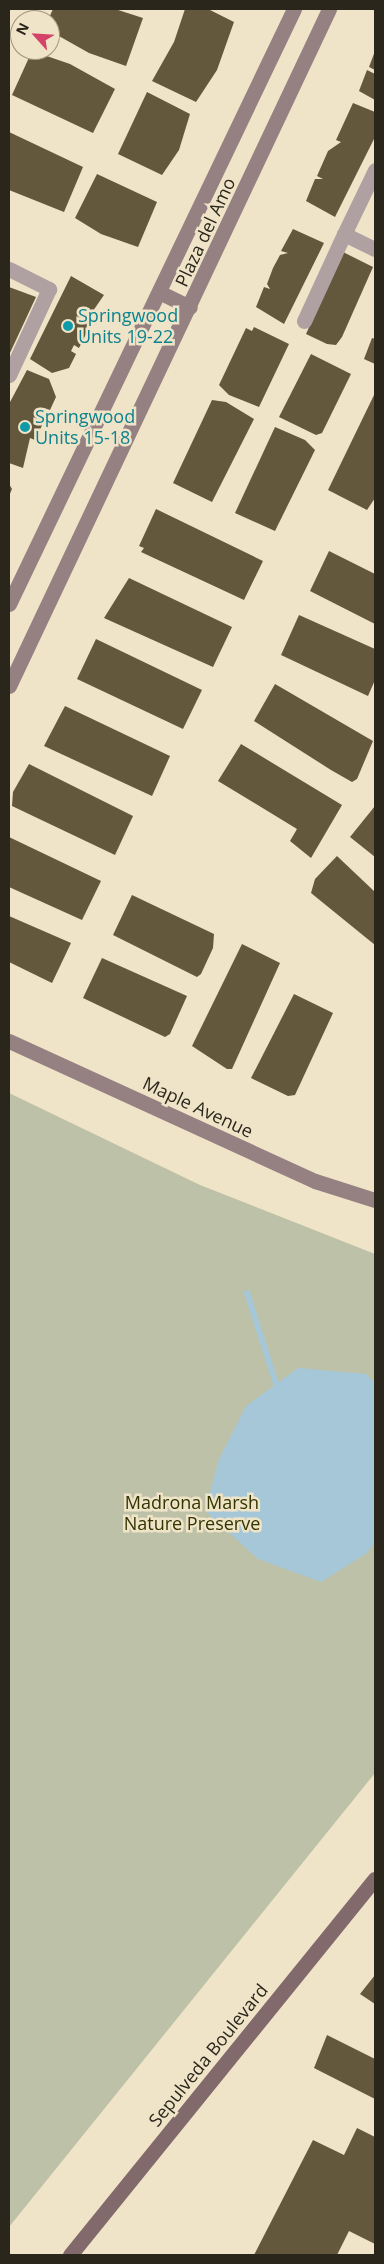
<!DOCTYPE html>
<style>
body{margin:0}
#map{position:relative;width:384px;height:2264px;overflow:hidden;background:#efe3c8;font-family:"Open Sans",sans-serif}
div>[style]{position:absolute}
.green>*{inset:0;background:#bdc1a7}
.water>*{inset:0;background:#a5c7d8}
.stream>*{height:6px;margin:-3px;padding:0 3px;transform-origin:3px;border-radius:3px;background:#a5c7d8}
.building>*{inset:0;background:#63573c}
.street>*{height:15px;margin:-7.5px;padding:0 7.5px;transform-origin:7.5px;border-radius:7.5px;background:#afa1a2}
.secondary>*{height:15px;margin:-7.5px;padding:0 7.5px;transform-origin:7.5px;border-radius:7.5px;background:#958082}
.primary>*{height:15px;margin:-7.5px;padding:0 7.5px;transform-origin:7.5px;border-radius:7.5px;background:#82696b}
.dots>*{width:14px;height:14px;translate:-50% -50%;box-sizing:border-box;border:2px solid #efe3c8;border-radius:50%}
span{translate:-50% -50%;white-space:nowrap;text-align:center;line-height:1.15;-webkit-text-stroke:5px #efe3c8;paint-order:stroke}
.street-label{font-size:18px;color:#2a261b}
.culture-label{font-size:18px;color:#0d838f}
.left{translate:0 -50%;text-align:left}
.park-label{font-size:18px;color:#323500}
.frame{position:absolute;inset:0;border:10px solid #2a261b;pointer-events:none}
.north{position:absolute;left:10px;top:10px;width:50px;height:50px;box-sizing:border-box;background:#efe3c8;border:1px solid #a09783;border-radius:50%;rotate:296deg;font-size:14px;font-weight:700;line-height:20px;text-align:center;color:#2a261b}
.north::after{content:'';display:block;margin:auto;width:18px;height:22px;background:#d34468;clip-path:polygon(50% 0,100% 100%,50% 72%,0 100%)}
</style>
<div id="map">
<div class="green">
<div style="clip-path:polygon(9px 1093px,200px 1185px,375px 1254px,375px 1773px,9px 2227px)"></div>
</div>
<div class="water">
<div style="clip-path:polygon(298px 1368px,366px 1374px,375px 1383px,375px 1542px,367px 1553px,321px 1582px,258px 1559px,205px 1511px,219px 1459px,246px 1406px)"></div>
</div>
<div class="stream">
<div style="left:247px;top:1293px;width:96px;rotate:72.3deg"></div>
</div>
<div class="building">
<div style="clip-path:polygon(53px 9px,115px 9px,143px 18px,126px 66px,89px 53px,50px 31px,48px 20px)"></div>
<div style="clip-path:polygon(185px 9px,208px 9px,234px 22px,217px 70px,196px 102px,152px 81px,174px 42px)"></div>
<div style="clip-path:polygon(32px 51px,70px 64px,115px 89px,93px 133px,12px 95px)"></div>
<div style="clip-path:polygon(375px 51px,375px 70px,369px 67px)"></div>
<div style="clip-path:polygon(367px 70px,375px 74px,375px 100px,359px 91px)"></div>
<div style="clip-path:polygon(147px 92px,190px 114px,179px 150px,162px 175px,118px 154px)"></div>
<div style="clip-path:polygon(353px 103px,375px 112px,375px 137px,335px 217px,306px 201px,315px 179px,323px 179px,317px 176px,328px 151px,341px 142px,336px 140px)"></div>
<div style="clip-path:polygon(9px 132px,83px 167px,64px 212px,9px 190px)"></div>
<div style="clip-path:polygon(97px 174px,157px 202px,138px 247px,101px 234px,75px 218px)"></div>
<div style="clip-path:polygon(293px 229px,324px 243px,284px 324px,256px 307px,264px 287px,270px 289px,267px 284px,273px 268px,280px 255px,288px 253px,281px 251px)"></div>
<div style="clip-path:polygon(343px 252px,373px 267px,342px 337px,336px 345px,327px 344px,306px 334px)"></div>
<div style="clip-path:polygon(71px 276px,104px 295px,86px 321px,91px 324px,79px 348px,74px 345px,71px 351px,76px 354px,69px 368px,52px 373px,30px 359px)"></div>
<div style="clip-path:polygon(9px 287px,36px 297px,9px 355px)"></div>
<div style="clip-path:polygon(254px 327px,289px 344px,259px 407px,229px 395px,219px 385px,246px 328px,252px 331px)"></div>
<div style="clip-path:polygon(372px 338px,375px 339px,375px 364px,364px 359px)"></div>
<div style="clip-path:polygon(311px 354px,351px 374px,322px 433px,316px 435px,279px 417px)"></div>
<div style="clip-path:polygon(27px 370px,49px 379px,56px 397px,50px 410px,44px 408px,42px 413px,47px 415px,35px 440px,30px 438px,23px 468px,9px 463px,9px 404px)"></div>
<div style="clip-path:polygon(375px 393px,375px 498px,367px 510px,328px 490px)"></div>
<div style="clip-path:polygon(212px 400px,226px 402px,254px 419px,212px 502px,173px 483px)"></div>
<div style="clip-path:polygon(275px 427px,305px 440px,315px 450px,275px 531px,235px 513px)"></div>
<div style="clip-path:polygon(9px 484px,12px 489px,9px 496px)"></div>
<div style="clip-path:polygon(156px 509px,263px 561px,244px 600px,141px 552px,144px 548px,139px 546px)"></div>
<div style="clip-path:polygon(329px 551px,375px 574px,375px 624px,310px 591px)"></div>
<div style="clip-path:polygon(129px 578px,232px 627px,213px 667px,104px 618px)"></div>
<div style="clip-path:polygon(299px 615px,375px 649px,375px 680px,368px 696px,281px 655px)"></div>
<div style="clip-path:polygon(96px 639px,202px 690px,183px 729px,77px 679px)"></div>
<div style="clip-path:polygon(275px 684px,373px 741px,357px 779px,352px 782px,331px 770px,254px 721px)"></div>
<div style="clip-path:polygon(65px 706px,170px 756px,152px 796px,44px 746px)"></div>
<div style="clip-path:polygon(241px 744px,342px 805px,311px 858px,290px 841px,297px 829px,218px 781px)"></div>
<div style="clip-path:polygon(29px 764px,133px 816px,115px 855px,12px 806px,13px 792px)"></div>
<div style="clip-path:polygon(375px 806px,375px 857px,350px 837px)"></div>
<div style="clip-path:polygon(9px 837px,101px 881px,82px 920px,9px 887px)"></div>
<div style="clip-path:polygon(337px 856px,375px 892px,375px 945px,311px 893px,315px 879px)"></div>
<div style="clip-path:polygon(132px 895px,214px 934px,213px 948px,201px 974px,197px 977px,113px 935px)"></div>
<div style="clip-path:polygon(9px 916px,71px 943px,52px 983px,9px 962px)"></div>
<div style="clip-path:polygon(242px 944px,280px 963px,232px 1069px,227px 1069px,192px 1046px)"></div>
<div style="clip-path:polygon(102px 958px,187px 996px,170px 1034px,165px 1037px,83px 998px)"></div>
<div style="clip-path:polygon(294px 994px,333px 1013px,295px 1095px,288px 1096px,251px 1078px)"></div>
<div style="clip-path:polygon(375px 1975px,375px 2004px,360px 1994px)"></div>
<div style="clip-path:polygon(327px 2035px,375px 2059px,375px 2099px,314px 2068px)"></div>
<div style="clip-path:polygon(357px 2128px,375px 2137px,375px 2244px,349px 2231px,337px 2255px,254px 2255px,313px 2140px,344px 2155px)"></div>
</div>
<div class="street">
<div style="left:375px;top:170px;width:71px;rotate:115.8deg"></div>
<div style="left:344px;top:234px;width:34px;rotate:26deg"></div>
<div style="left:9px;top:269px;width:45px;rotate:26.6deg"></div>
<div style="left:49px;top:289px;width:95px;rotate:114.9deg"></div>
<div style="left:304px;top:321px;width:96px;rotate:-65.3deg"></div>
</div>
<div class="secondary">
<div style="left:161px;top:293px;width:32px;rotate:26deg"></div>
<div style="left:9px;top:604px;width:660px;rotate:-64.41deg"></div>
<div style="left:9px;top:686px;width:749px;rotate:-64.7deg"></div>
<div style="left:9px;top:1041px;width:337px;rotate:24.6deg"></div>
<div style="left:315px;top:1181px;width:63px;rotate:17.6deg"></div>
</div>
<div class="primary">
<div style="left:70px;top:2255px;width:484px;rotate:-51deg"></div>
</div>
<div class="dots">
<div style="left:68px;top:326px;background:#0f9aa8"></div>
<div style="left:25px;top:427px;background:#0f9aa8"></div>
</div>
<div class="street-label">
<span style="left:205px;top:232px;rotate:-65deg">Plaza del Amo</span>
<span style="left:198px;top:1107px;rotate:25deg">Maple Avenue</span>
<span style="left:208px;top:2055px;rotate:-51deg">Sepulveda Boulevard</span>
</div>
<div class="culture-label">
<span class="left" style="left:78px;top:326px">Springwood<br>Units 19-22</span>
<span class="left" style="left:35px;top:427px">Springwood<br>Units 15-18</span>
</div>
<div class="park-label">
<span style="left:192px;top:1513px">Madrona Marsh<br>Nature Preserve</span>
</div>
<div class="frame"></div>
<div class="north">N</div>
</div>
